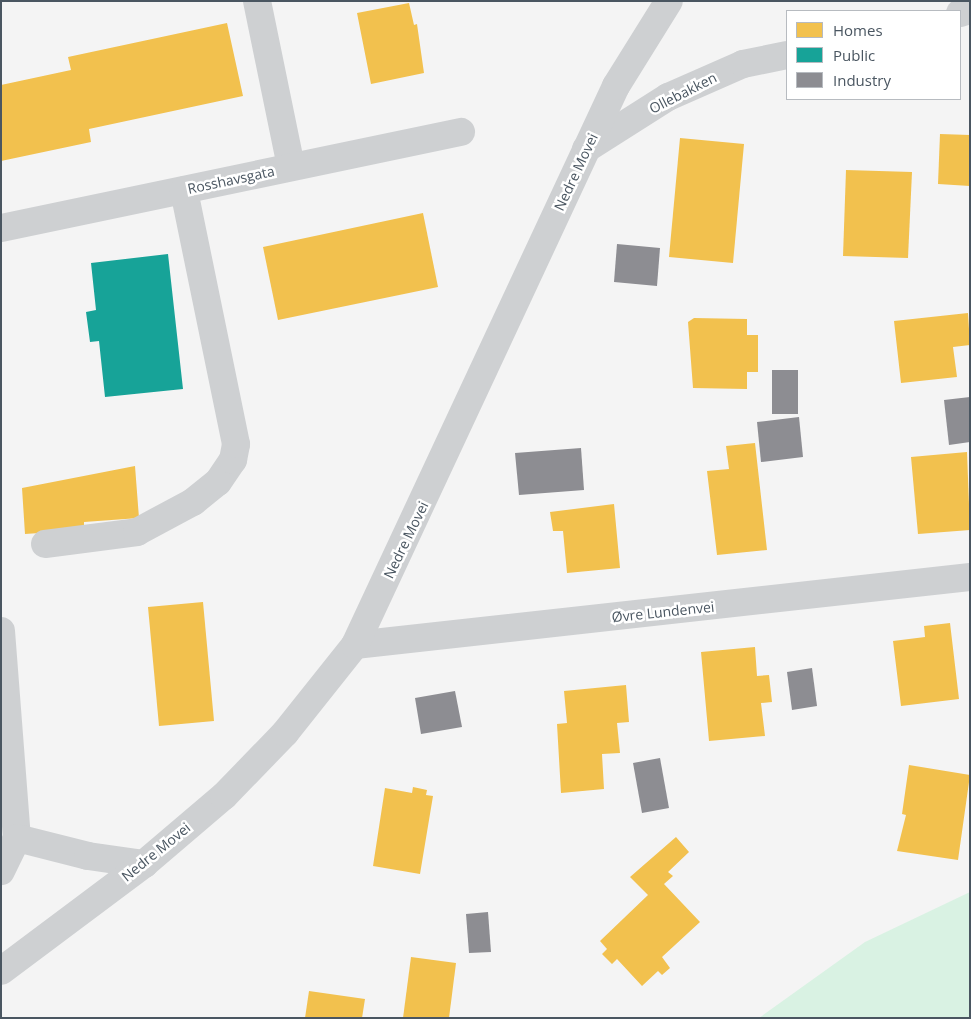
<!DOCTYPE html>
<meta charset="utf-8">
<style>
body{margin:0}
#map{position:relative;width:971px;height:1019px;overflow:hidden;background:#f4f4f4;font-family:"Open Sans",sans-serif}
div>[style]{position:absolute}
.green>*{inset:0;background:#d9f2e3}
.homes>*{inset:0;background:#f2c14e}
.public>*{inset:0;background:#17a398}
.industry>*{inset:0;background:#8d8d92}
.minor>*{height:28px;margin:-14px;padding:0 14px;transform-origin:14px;border-radius:14px;background:#ced0d2}
span{translate:-50% -50%;white-space:nowrap;text-align:center;line-height:1.15;-webkit-text-stroke:5px #fff;paint-order:stroke}
.street-label{font-size:14px;color:#4a5661}
.frame{position:absolute;inset:0;border:2px solid #4a5661;pointer-events:none}
.legend{position:absolute;left:786px;top:10px;width:175px;height:90px;box-sizing:border-box;background:#fff;border:1px solid #b7bbc0;margin:0;padding:6px 9px;list-style:none;font-size:15px;color:#4a5661}
.legend li{display:flex;align-items:center;gap:10px;height:25px}
.legend b{width:25px;border:1px solid #b7bbc0}
</style>
<div id="map">
<div class="green">
<div style="clip-path:polygon(970px 892px,970px 1018px,759px 1018px,865px 942px)"></div>
</div>
<div class="homes">
<div style="clip-path:polygon(409px 3px,414px 25px,417px 24px,424px 73px,371px 84px,357px 13px)"></div>
<div style="clip-path:polygon(227px 23px,243px 96px,89px 129px,91px 142px,1px 161px,1px 85px,71px 70px,68px 57px)"></div>
<div style="clip-path:polygon(940px 134px,970px 135px,970px 186px,938px 184px)"></div>
<div style="clip-path:polygon(680px 138px,744px 144px,733px 263px,669px 257px)"></div>
<div style="clip-path:polygon(846px 170px,912px 172px,908px 258px,843px 256px)"></div>
<div style="clip-path:polygon(423px 213px,438px 287px,278px 320px,263px 247px)"></div>
<div style="clip-path:polygon(968px 313px,970px 345px,953px 347px,957px 377px,901px 383px,894px 321px)"></div>
<div style="clip-path:polygon(694px 318px,747px 319px,747px 335px,758px 335px,758px 372px,747px 372px,747px 389px,693px 388px,688px 322px)"></div>
<div style="clip-path:polygon(755px 443px,767px 550px,717px 555px,707px 471px,729px 469px,726px 446px)"></div>
<div style="clip-path:polygon(967px 452px,970px 530px,918px 534px,911px 457px)"></div>
<div style="clip-path:polygon(135px 466px,139px 518px,84px 522px,84px 530px,25px 534px,22px 488px)"></div>
<div style="clip-path:polygon(614px 504px,620px 568px,567px 573px,563px 531px,553px 531px,550px 512px)"></div>
<div style="clip-path:polygon(203px 602px,214px 721px,159px 726px,148px 607px)"></div>
<div style="clip-path:polygon(950px 623px,959px 699px,901px 706px,893px 641px,925px 637px,924px 626px)"></div>
<div style="clip-path:polygon(755px 647px,757px 676px,769px 675px,772px 702px,761px 703px,765px 736px,709px 741px,701px 652px)"></div>
<div style="clip-path:polygon(626px 685px,629px 722px,617px 723px,620px 753px,602px 754px,604px 789px,561px 793px,557px 724px,567px 723px,564px 691px)"></div>
<div style="clip-path:polygon(909px 765px,970px 775px,958px 860px,897px 851px,906px 815px,902px 814px)"></div>
<div style="clip-path:polygon(413px 787px,427px 790px,426px 795px,433px 796px,420px 874px,373px 866px,385px 788px,412px 793px)"></div>
<div style="clip-path:polygon(676px 837px,689px 852px,668px 872px,673px 876px,664px 884px,700px 922px,662px 957px,670px 968px,662px 975px,658px 971px,642px 986px,617px 959px,612px 964px,602px 954px,607px 949px,600px 941px,648px 895px,630px 877px)"></div>
<div style="clip-path:polygon(411px 957px,456px 963px,449px 1018px,403px 1018px)"></div>
<div style="clip-path:polygon(309px 991px,365px 999px,362px 1018px,305px 1018px)"></div>
</div>
<div class="public">
<div style="clip-path:polygon(168px 254px,183px 389px,105px 397px,99px 341px,90px 342px,86px 312px,96px 310px,91px 263px)"></div>
</div>
<div class="industry">
<div style="clip-path:polygon(617px 244px,660px 248px,657px 286px,614px 282px)"></div>
<div style="clip-path:polygon(772px 370px,798px 370px,798px 414px,772px 414px)"></div>
<div style="clip-path:polygon(970px 397px,970px 442px,949px 445px,944px 400px)"></div>
<div style="clip-path:polygon(799px 417px,803px 457px,761px 462px,757px 422px)"></div>
<div style="clip-path:polygon(581px 448px,584px 490px,519px 495px,515px 453px)"></div>
<div style="clip-path:polygon(812px 668px,817px 706px,792px 710px,787px 672px)"></div>
<div style="clip-path:polygon(455px 691px,462px 727px,421px 734px,415px 698px)"></div>
<div style="clip-path:polygon(660px 758px,669px 808px,642px 813px,633px 763px)"></div>
<div style="clip-path:polygon(488px 912px,491px 952px,469px 953px,466px 914px)"></div>
</div>
<div class="minor">
<div style="left:257px;top:1px;width:169px;rotate:78.4deg"></div>
<div style="left:960px;top:13px;width:10px;rotate:-17deg"></div>
<div style="left:586px;top:149px;width:97px;rotate:-32.4deg"></div>
<div style="left:668px;top:97px;width:82px;rotate:-23.7deg"></div>
<div style="left:743px;top:64px;width:45px;rotate:-11.6deg"></div>
<div style="left:1px;top:228px;width:470px;rotate:-11.8deg"></div>
<div style="left:45px;top:544px;width:93px;rotate:-7.4deg"></div>
<div style="left:137px;top:532px;width:64px;rotate:-28.2deg"></div>
<div style="left:193px;top:502px;width:32px;rotate:-39deg"></div>
<div style="left:218px;top:482px;width:27px;rotate:-56deg"></div>
<div style="left:233px;top:460px;width:16px;rotate:-79deg"></div>
<div style="left:236px;top:444px;width:259px;rotate:-101.6deg"></div>
<div style="left:1px;top:631px;width:208px;rotate:85.6deg"></div>
<div style="left:17px;top:838px;width:37px;rotate:116deg"></div>
<div style="left:355px;top:645px;width:619px;rotate:-6.31deg"></div>
<div style="left:17px;top:838px;width:73px;rotate:14.2deg"></div>
<div style="left:88px;top:856px;width:57px;rotate:8.1deg"></div>
<div style="left:1px;top:971px;width:179px;rotate:-36.8deg"></div>
<div style="left:144px;top:864px;width:105px;rotate:-40.4deg"></div>
<div style="left:224px;top:796px;width:88px;rotate:-45.9deg"></div>
<div style="left:285px;top:733px;width:112px;rotate:-51.5deg"></div>
<div style="left:355px;top:645px;width:617px;rotate:-64.97deg"></div>
<div style="left:616px;top:86px;width:100px;rotate:-58.1deg"></div>
</div>
<div class="street-label">
<span style="left:683px;top:93px;rotate:-27deg">Ollebakken</span>
<span style="left:576px;top:172px;rotate:-65deg">Nedre Movei</span>
<span style="left:231px;top:180px;rotate:-12deg">Rosshavsgata</span>
<span style="left:406px;top:540px;rotate:-64deg">Nedre Movei</span>
<span style="left:663px;top:612px;rotate:-6deg">Øvre Lundenvei</span>
<span style="left:156px;top:852px;rotate:-39deg">Nedre Movei</span>
</div>
<div class="frame"></div>
<ul class="legend">
<li><b style="height:14px;background:#f2c14e"></b>Homes</li>
<li><b style="height:14px;background:#17a398"></b>Public</li>
<li><b style="height:14px;background:#8d8d92"></b>Industry</li>
</ul>
</div>
